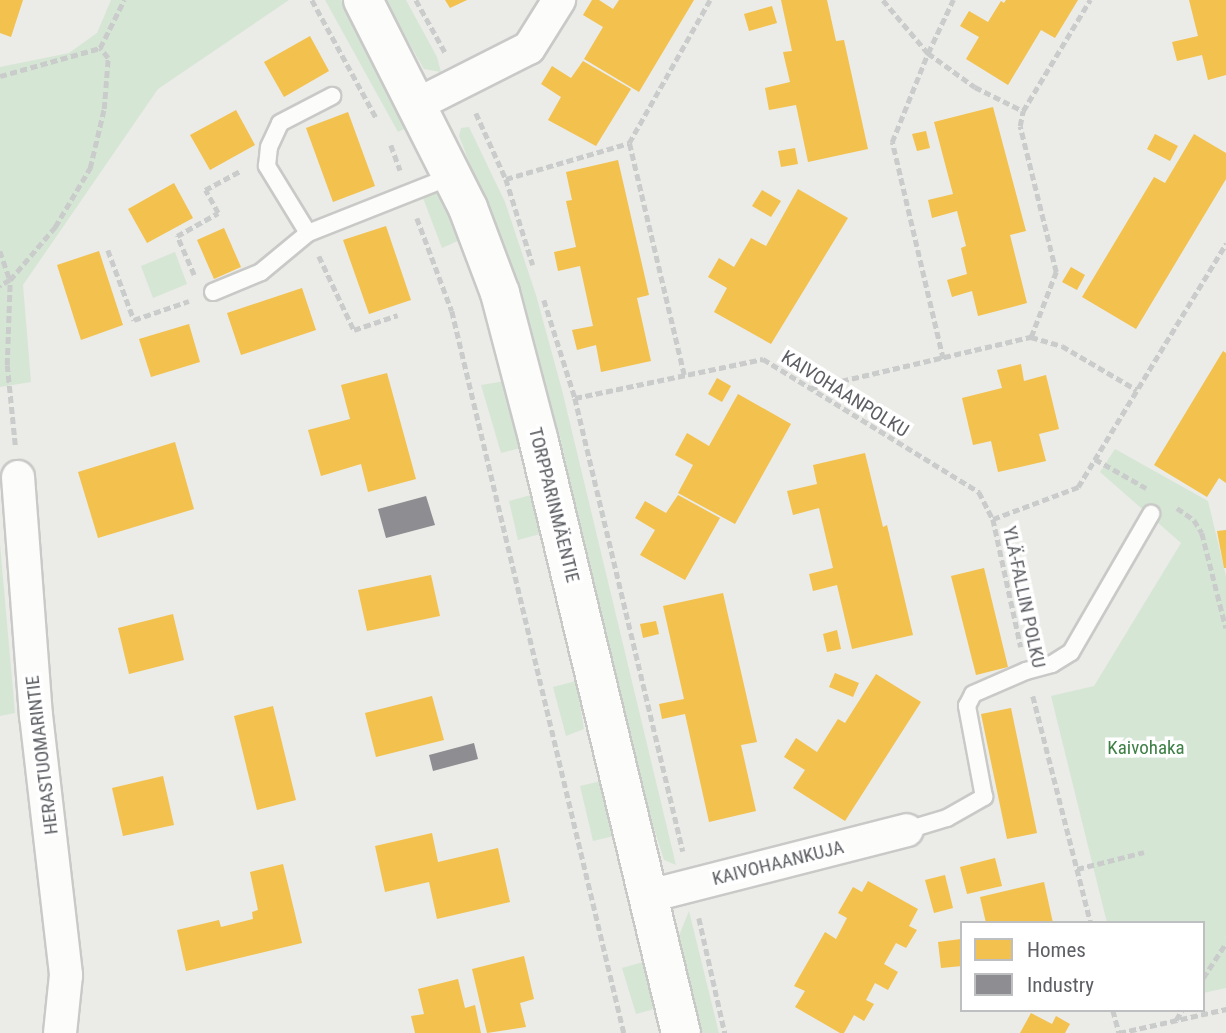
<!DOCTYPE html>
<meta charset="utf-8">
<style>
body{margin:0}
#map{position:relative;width:1226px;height:1033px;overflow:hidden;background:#ebebe7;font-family:"Roboto Condensed",sans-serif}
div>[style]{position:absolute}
.green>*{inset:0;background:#d6e6d5}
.homes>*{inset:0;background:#f2c14e}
.industry>*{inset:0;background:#8d8d92}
.path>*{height:4.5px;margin-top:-2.25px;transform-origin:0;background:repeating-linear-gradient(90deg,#c9cccb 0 7px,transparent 0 10.5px)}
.roads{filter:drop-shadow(2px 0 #c9c9c8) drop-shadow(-2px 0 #c9c9c8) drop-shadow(0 2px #c9c9c8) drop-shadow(0 -2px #c9c9c8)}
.lane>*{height:16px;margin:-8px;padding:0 8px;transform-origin:8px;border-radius:8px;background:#fcfcfb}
.street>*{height:32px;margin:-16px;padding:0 16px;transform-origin:16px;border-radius:16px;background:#fcfcfb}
.secondary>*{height:38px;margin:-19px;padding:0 19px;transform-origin:19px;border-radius:19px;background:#fcfcfb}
span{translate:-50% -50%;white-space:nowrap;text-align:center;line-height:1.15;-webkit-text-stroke:7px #fff;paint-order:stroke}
.street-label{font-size:19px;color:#5d5f64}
.park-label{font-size:19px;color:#3f8046}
.legend{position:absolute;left:960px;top:921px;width:245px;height:91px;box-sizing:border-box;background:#fff;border:2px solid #bebfc1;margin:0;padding:9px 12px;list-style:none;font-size:21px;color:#5d5f64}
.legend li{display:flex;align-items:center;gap:14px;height:35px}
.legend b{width:35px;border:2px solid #bebfc1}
</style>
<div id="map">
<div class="green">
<div style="clip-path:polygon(111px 0,289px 0,158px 89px,23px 285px,31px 382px,0 387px,0 67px,69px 53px,97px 33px)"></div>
<div style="clip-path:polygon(325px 0,341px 0,410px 126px,398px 132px)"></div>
<div style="clip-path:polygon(384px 0,406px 0,437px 57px,441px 72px,424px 69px)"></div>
<div style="clip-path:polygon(469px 127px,505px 202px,536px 295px,562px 390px,676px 865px,664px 860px,637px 775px,559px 433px,508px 263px,459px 136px,461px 128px)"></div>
<div style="clip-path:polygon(440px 190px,460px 240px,442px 248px,423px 198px)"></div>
<div style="clip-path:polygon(175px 252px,187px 284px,153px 298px,141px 266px)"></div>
<div style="clip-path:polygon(505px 381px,520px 448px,501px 453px,481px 385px)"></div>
<div style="clip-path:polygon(1115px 449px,1208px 501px,1226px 576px,1226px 988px,1203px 993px,1203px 923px,1107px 923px,1051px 696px,1094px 686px,1181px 543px,1100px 472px)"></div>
<div style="clip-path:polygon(531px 495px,540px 534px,518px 540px,509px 501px)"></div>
<div style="clip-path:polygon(0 544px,15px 713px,0 716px)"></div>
<div style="clip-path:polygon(576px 681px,584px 729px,566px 736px,553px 687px)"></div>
<div style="clip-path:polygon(601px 781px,614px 836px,593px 841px,580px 786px)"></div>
<div style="clip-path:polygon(689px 911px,719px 1033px,701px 1033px,678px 938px)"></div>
<div style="clip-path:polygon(643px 962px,655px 1006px,651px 1010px,636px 1014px,622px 968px)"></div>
</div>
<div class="homes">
<div style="clip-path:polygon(0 0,23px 0,11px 37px,0 33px)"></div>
<div style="clip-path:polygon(445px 0,467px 0,450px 8px)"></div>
<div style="clip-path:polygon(592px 0,599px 0,613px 9px,619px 0,694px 0,639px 92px,584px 59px,603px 27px,583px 15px)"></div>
<div style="clip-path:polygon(781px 0,827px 0,836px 41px,844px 40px,868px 149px,808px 162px,796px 105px,769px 110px,765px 88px,790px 82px,783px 52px,792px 51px)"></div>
<div style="clip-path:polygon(1006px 0,1078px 0,1055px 38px,1041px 30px,1008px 85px,966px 59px,979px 37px,960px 26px,969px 11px,988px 22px,1001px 1px,1004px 3px)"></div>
<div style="clip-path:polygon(1189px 0,1226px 0,1226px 75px,1208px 80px,1202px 55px,1177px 61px,1172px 42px,1198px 36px)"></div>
<div style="clip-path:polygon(772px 6px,777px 23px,749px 31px,744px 14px)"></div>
<div style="clip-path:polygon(310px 36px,329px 71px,284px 97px,264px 62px)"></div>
<div style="clip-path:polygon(583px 61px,631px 89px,596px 146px,548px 120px,561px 97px,541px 84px,552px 66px,571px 78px)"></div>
<div style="clip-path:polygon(993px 107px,1026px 231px,1010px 235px,1027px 303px,978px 316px,972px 291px,952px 297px,947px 280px,967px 274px,961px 248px,966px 246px,957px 211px,932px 218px,928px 200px,953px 194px,934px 122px)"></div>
<div style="clip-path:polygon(236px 110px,255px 145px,210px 170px,190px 135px)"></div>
<div style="clip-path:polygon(348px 112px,375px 186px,333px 202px,306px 128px)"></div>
<div style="clip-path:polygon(926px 131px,930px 148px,917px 151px,912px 134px)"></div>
<div style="clip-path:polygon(1155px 134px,1178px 146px,1170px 161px,1147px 149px)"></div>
<div style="clip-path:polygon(1194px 134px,1226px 153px,1226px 179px,1136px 329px,1082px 297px,1154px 177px,1165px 183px)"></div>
<div style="clip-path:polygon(795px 148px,798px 164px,781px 167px,778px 151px)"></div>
<div style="clip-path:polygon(618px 160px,649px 295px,637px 298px,651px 361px,601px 372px,596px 345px,577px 350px,572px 330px,593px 326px,580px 266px,558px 271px,554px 252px,576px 247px,566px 201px,572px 200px,566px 172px)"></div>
<div style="clip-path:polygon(174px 183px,193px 218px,147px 243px,128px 209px)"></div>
<div style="clip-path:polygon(798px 189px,848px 218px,771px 344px,714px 312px,727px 288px,708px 277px,719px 258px,734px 267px,751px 238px,766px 246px)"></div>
<div style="clip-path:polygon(762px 190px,781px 201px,771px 217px,752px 206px)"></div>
<div style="clip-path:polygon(386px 226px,411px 300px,369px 314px,343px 240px)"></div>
<div style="clip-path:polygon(224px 228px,241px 267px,214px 279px,197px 240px)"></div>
<div style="clip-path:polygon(99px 251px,123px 325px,81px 340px,57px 265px)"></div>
<div style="clip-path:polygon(1071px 267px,1085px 275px,1077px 290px,1062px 282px)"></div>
<div style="clip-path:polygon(302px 288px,316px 330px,241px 355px,227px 313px)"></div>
<div style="clip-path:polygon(189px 324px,200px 362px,151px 377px,139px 339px)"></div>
<div style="clip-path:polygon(1223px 351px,1226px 353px,1226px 483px,1219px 478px,1207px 497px,1154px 465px)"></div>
<div style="clip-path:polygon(1021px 364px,1024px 381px,1046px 375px,1059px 429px,1039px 434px,1046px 461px,998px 472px,991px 441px,973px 445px,962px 398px,1002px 388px,997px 370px)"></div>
<div style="clip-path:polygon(387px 373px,416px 479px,368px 492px,361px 464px,321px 476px,308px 430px,350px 419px,341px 385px)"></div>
<div style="clip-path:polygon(717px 378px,731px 386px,722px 402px,708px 394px)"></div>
<div style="clip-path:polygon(738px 394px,791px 424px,735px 524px,678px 493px,693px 465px,675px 455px,687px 433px,709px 446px)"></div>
<div style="clip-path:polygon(175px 442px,194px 509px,98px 538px,78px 472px)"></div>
<div style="clip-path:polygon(865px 453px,883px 527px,887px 525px,913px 635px,852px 649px,837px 585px,813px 591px,809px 574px,833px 568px,819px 508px,793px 515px,787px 491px,817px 484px,813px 465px)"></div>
<div style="clip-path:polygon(678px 495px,720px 518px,685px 580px,640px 555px,655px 530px,635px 518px,645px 501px,666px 513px)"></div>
<div style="clip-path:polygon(1226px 530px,1226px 568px,1224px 568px,1217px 531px)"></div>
<div style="clip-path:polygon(984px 568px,1008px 667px,976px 675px,951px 576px)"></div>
<div style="clip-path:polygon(431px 575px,440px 616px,367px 631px,358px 590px)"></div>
<div style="clip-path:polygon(723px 593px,757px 742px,741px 745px,756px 811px,709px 822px,685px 714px,662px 719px,659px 704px,684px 699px,663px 606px)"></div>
<div style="clip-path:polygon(173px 614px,184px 660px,129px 674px,118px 628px)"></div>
<div style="clip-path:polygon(656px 621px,659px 634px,643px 638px,640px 624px)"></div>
<div style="clip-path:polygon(837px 630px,841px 649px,827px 652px,823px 634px)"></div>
<div style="clip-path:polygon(835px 673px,859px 683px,853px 697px,829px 687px)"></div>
<div style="clip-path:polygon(876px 674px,921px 702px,845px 821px,793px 788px,805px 770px,784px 757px,796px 738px,817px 752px,838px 719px,845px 723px)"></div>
<div style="clip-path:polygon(432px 696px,444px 740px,376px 757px,365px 713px)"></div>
<div style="clip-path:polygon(273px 706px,296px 800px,257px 810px,234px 716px)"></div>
<div style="clip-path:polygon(1011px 708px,1037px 833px,1007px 839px,981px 714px)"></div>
<div style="clip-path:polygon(163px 776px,174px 825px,123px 836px,112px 788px)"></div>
<div style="clip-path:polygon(432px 833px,438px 862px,498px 848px,510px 902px,437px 919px,429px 882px,385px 892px,375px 846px)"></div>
<div style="clip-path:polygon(995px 858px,1002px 886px,967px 894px,960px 867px)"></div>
<div style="clip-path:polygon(283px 864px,302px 943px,186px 971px,177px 930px,219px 920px,221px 927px,253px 919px,252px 912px,258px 910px,250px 872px)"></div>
<div style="clip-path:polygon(945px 875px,953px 908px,934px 913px,925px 880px)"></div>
<div style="clip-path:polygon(868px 881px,918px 909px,909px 926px,917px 930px,906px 948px,896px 943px,884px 964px,898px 972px,888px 990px,875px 983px,866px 1000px,874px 1004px,864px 1021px,854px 1015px,844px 1033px,840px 1033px,795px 1007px,805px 991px,794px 986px,825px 932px,836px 939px,847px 918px,838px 913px,853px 887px,862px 892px)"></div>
<div style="clip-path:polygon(1044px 882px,1053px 923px,986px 923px,980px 897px)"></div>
<div style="clip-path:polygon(961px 939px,962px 966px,941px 968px,938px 942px)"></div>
<div style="clip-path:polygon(524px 956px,534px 999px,520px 1003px,526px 1027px,487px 1033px,472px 969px)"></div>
<div style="clip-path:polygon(458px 979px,465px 1008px,475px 1005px,481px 1033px,415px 1033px,411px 1016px,424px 1014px,418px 989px)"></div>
<div style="clip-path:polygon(1031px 1013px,1052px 1024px,1056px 1016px,1070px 1024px,1065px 1033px,1020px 1033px)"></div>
</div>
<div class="industry">
<div style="clip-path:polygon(426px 496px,435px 525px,386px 538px,378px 509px)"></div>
<div style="clip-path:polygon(474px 743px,478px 759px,433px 771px,429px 755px)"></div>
</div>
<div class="path">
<div style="left:312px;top:0;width:136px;rotate:61.4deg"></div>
<div style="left:416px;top:0;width:60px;rotate:60.9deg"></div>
<div style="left:883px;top:0;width:70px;rotate:49.7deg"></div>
<div style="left:928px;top:53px;width:58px;rotate:35.9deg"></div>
<div style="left:975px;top:87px;width:54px;rotate:26.6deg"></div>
<div style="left:0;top:76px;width:104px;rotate:-15.6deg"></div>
<div style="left:100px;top:48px;width:54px;rotate:-63.4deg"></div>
<div style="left:476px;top:113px;width:72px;rotate:65.6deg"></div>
<div style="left:506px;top:179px;width:90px;rotate:72.6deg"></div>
<div style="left:391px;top:145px;width:27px;rotate:70deg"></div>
<div style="left:506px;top:179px;width:128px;rotate:-16.3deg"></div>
<div style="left:417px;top:218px;width:99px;rotate:69.4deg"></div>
<div style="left:452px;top:311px;width:742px;rotate:76.6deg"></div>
<div style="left:108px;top:250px;width:75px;rotate:69.6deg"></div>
<div style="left:134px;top:320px;width:58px;rotate:-19.1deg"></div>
<div style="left:0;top:251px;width:31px;rotate:71deg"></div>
<div style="left:10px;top:280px;width:12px;rotate:149deg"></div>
<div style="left:319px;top:256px;width:82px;rotate:64.7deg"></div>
<div style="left:354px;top:330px;width:46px;rotate:-18.8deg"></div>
<div style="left:194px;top:275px;width:43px;rotate:-113.6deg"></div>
<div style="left:177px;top:236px;width:47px;rotate:-29.3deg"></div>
<div style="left:218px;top:213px;width:26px;rotate:-119deg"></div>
<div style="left:205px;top:190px;width:42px;rotate:-28.4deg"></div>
<div style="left:544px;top:300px;width:103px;rotate:72.4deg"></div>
<div style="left:575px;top:398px;width:466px;rotate:76.6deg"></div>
<div style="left:1031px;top:337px;width:70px;rotate:-69deg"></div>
<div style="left:1056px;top:272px;width:150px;rotate:-103.9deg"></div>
<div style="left:1020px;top:126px;width:15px;rotate:-79deg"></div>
<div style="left:1023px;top:111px;width:130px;rotate:-58.9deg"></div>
<div style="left:943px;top:359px;width:223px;rotate:-103.2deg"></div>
<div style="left:892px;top:142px;width:96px;rotate:-68deg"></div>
<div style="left:928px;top:53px;width:59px;rotate:-64.7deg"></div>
<div style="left:684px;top:375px;width:238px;rotate:-103.3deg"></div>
<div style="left:629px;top:143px;width:164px;rotate:-60.5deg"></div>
<div style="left:811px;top:388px;width:226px;rotate:-13.1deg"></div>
<div style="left:1031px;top:337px;width:32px;rotate:16deg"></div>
<div style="left:1062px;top:346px;width:87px;rotate:30.4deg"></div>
<div style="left:575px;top:398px;width:192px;rotate:-11.7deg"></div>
<div style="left:763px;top:359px;width:254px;rotate:31.6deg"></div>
<div style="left:979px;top:492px;width:30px;rotate:63deg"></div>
<div style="left:993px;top:519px;width:131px;rotate:77.7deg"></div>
<div style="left:15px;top:445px;width:80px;rotate:-95.7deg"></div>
<div style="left:7px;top:365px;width:85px;rotate:-88deg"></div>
<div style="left:10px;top:280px;width:70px;rotate:-49.7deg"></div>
<div style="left:55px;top:227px;width:69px;rotate:-59.3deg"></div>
<div style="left:90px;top:168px;width:61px;rotate:-76.7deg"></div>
<div style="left:104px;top:109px;width:51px;rotate:-85.5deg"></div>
<div style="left:108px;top:58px;width:13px;rotate:-129deg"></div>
<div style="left:1095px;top:459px;width:59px;rotate:29.6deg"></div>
<div style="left:1177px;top:508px;width:21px;rotate:35deg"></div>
<div style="left:1194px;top:520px;width:15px;rotate:58deg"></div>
<div style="left:1202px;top:533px;width:98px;rotate:75.8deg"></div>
<div style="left:993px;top:519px;width:91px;rotate:-20.6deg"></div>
<div style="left:1078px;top:487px;width:285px;rotate:-58.7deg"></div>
<div style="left:1033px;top:696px;width:234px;rotate:75.7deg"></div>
<div style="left:1077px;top:869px;width:69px;rotate:-14.2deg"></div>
<div style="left:699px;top:918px;width:118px;rotate:77.3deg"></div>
<div style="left:1203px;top:978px;width:42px;rotate:-56.7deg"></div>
<div style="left:1113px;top:1010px;width:24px;rotate:75deg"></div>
<div style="left:1176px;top:1020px;width:12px;rotate:-59deg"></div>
<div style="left:1119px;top:1033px;width:110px;rotate:-12.6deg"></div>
</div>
<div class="roads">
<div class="lane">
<div style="left:308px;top:233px;width:79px;rotate:-121.5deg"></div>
<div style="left:267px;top:166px;width:19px;rotate:-84deg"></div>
<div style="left:269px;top:147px;width:26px;rotate:-65deg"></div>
<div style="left:280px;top:123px;width:59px;rotate:-27.4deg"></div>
<div style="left:213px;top:292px;width:52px;rotate:-22.6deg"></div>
<div style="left:261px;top:272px;width:61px;rotate:-39.7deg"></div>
<div style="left:308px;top:233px;width:155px;rotate:-21.6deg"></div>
<div style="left:907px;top:830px;width:42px;rotate:-16.7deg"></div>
<div style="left:947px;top:818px;width:43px;rotate:-29.6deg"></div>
<div style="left:984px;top:797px;width:93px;rotate:-100.6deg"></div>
<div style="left:967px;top:706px;width:13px;rotate:-63deg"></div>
<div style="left:973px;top:694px;width:58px;rotate:-23.5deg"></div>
<div style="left:1026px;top:671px;width:27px;rotate:-15deg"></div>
<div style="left:1052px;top:664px;width:22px;rotate:-32deg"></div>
<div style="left:1071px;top:652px;width:160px;rotate:-59.9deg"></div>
</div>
<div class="street">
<div style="left:418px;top:104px;width:124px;rotate:-26.8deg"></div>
<div style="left:529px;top:48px;width:57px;rotate:-58deg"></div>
<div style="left:18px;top:477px;width:239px;rotate:85.7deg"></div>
<div style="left:36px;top:715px;width:262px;rotate:83.4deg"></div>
<div style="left:66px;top:975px;width:58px;rotate:95.9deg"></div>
<div style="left:649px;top:896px;width:266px;rotate:-14.3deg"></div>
</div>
<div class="secondary">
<div style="left:363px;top:0;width:233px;rotate:63.2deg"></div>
<div style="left:468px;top:208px;width:91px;rotate:69.4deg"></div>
<div style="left:500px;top:293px;width:150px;rotate:75.3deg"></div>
<div style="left:538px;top:438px;width:612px;rotate:76.49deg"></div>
</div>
</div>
<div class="street-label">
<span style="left:845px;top:394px;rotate:32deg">KAIVOHAANPOLKU</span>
<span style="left:554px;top:505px;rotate:76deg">TORPPARINMÄENTIE</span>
<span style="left:1024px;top:597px;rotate:78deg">YLÄ-FALLIN POLKU</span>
<span style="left:42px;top:755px;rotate:-97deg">HERASTUOMARINTIE</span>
<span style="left:778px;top:863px;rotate:-14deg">KAIVOHAANKUJA</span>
</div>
<div class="park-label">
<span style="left:1146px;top:748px">Kaivohaka</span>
</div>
<ul class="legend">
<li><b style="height:19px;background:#f2c14e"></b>Homes</li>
<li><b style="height:19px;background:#8d8d92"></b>Industry</li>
</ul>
</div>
